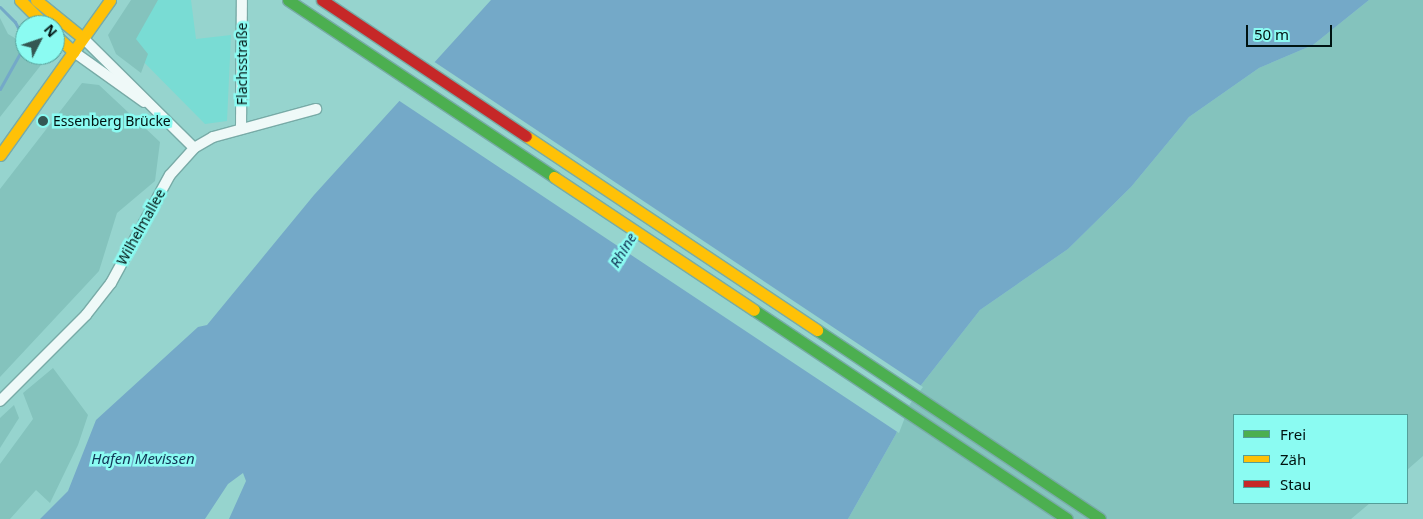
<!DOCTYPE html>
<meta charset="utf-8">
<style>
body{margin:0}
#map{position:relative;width:1423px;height:519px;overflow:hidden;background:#96d4ce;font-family:"Noto Sans",sans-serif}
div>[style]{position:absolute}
.built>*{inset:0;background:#79dcd4}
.green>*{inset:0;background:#84c3bd}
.water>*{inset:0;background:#74a9c8}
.pier>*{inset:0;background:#96d4ce}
.stream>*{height:3px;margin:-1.5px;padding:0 1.5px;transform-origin:1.5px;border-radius:1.5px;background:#74a9c8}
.roads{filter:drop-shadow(1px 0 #78aba7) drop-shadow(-1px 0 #78aba7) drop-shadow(0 1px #78aba7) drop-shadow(0 -1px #78aba7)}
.street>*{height:10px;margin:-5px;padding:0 5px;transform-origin:5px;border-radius:5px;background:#eff9f8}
.fast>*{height:11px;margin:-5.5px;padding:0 5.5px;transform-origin:5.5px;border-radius:5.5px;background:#4caf50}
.slow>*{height:11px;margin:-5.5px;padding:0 5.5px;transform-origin:5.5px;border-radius:5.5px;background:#ffc107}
.jam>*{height:11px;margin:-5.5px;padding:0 5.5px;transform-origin:5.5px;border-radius:5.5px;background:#c62828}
.dots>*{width:14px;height:14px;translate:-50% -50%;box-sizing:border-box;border:2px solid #8bfbf2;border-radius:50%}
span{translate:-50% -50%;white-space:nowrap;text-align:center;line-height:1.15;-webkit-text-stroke:5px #8bfbf2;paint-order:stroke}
.street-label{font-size:14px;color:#001311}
.poi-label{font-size:14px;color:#001311}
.left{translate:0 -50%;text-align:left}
.water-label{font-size:15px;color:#123657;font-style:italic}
.legend{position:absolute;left:1233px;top:414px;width:175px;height:90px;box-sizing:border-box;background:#8bfbf2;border:1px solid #539e98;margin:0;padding:6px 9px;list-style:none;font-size:15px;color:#001311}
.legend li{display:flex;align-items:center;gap:10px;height:25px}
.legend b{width:25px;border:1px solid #539e98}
.north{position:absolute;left:15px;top:15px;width:50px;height:50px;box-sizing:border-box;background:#8bfbf2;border:1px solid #539e98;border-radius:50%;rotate:49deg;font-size:14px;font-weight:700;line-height:20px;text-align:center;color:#001311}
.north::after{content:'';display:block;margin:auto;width:18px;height:22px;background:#345753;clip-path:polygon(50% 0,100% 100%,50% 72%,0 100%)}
.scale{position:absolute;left:1246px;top:25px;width:86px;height:22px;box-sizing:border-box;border:2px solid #001311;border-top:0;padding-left:6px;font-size:15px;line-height:18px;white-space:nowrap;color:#001311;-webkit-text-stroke:4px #8bfbf2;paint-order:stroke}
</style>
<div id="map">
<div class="built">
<div style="clip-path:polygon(150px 0,191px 0,196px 39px,231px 35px,227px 121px,205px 124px,124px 42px)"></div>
</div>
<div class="green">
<div style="clip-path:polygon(131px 0,158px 0,136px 39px,148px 54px,141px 73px,116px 54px,108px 35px)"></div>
<div style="clip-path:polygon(1369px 0,1423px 0,1423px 456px,1407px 470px,1407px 415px,1234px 415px,1234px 503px,1370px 503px,1351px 519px,848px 519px,896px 434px,907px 403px,980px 310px,1068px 249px,1131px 187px,1189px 117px,1259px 68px,1313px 45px)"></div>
<div style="clip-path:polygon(0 18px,8px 34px,25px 44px,25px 55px,40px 55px,41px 65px,0 117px)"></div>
<div style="clip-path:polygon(82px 83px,99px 85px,160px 142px,155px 181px,117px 213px,99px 271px,0 377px,0 189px)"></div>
<div style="clip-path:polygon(53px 368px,88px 415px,78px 445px,50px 503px,36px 490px,10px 519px,0 519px,0 464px,33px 419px,23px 393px)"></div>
<div style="clip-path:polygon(14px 405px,19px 418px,0 448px,0 418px)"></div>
</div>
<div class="water">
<div style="clip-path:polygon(491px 0,1369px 0,1313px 45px,1259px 68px,1189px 117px,1131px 187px,1068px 249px,980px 310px,907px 403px,896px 434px,848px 519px,229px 519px,246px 481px,243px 473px,228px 484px,205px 519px,40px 519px,68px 491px,96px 420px,198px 327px,207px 325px,314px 195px)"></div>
</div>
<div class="pier">
<div style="clip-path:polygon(433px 61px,923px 387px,910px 404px,899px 433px,398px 100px)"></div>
</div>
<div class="stream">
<div style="left:0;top:7px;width:21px;rotate:45deg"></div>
<div style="left:15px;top:22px;width:21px;rotate:62deg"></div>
<div style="left:0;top:89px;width:51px;rotate:-60.9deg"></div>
</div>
<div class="roads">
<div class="street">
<div style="left:83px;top:38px;width:156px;rotate:44.7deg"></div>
<div style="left:74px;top:52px;width:86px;rotate:35.5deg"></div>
<div style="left:241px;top:129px;width:129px;rotate:-89.6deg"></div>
<div style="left:0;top:401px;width:122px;rotate:-45deg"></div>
<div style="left:86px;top:315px;width:41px;rotate:-52deg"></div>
<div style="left:111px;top:283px;width:123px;rotate:-61.4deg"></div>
<div style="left:170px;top:175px;width:36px;rotate:-48deg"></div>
<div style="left:194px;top:148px;width:22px;rotate:-30deg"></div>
<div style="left:213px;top:137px;width:107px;rotate:-15.2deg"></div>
</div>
<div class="fast">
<div style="left:288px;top:0;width:320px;rotate:33.6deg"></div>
<div style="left:754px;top:310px;width:376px;rotate:33.7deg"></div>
<div style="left:817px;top:330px;width:340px;rotate:33.7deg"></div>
</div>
<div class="slow">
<div style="left:20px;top:0;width:35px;rotate:45deg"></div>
<div style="left:36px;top:0;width:60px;rotate:39deg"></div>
<div style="left:55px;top:35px;width:25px;rotate:42deg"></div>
<div style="left:526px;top:136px;width:350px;rotate:33.7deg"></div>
<div style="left:0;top:155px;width:190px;rotate:-54.6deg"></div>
<div style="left:554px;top:177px;width:240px;rotate:33.6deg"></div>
</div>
<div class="jam">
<div style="left:322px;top:0;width:245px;rotate:33.7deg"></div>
</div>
</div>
<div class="dots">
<div style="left:43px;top:121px;background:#345753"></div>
</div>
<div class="street-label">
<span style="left:242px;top:64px;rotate:-90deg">Flachsstraße</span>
<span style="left:141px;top:227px;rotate:-61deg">Wilhelmallee</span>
</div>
<div class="poi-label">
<span class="left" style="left:53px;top:121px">Essenberg Brücke</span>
</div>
<div class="water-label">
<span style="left:623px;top:250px;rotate:-59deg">Rhine</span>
<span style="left:143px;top:459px">Hafen Mevissen</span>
</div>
<ul class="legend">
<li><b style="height:6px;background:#4caf50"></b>Frei</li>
<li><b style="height:6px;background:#ffc107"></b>Zäh</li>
<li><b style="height:6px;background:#c62828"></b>Stau</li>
</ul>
<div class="north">N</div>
<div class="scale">50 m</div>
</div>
